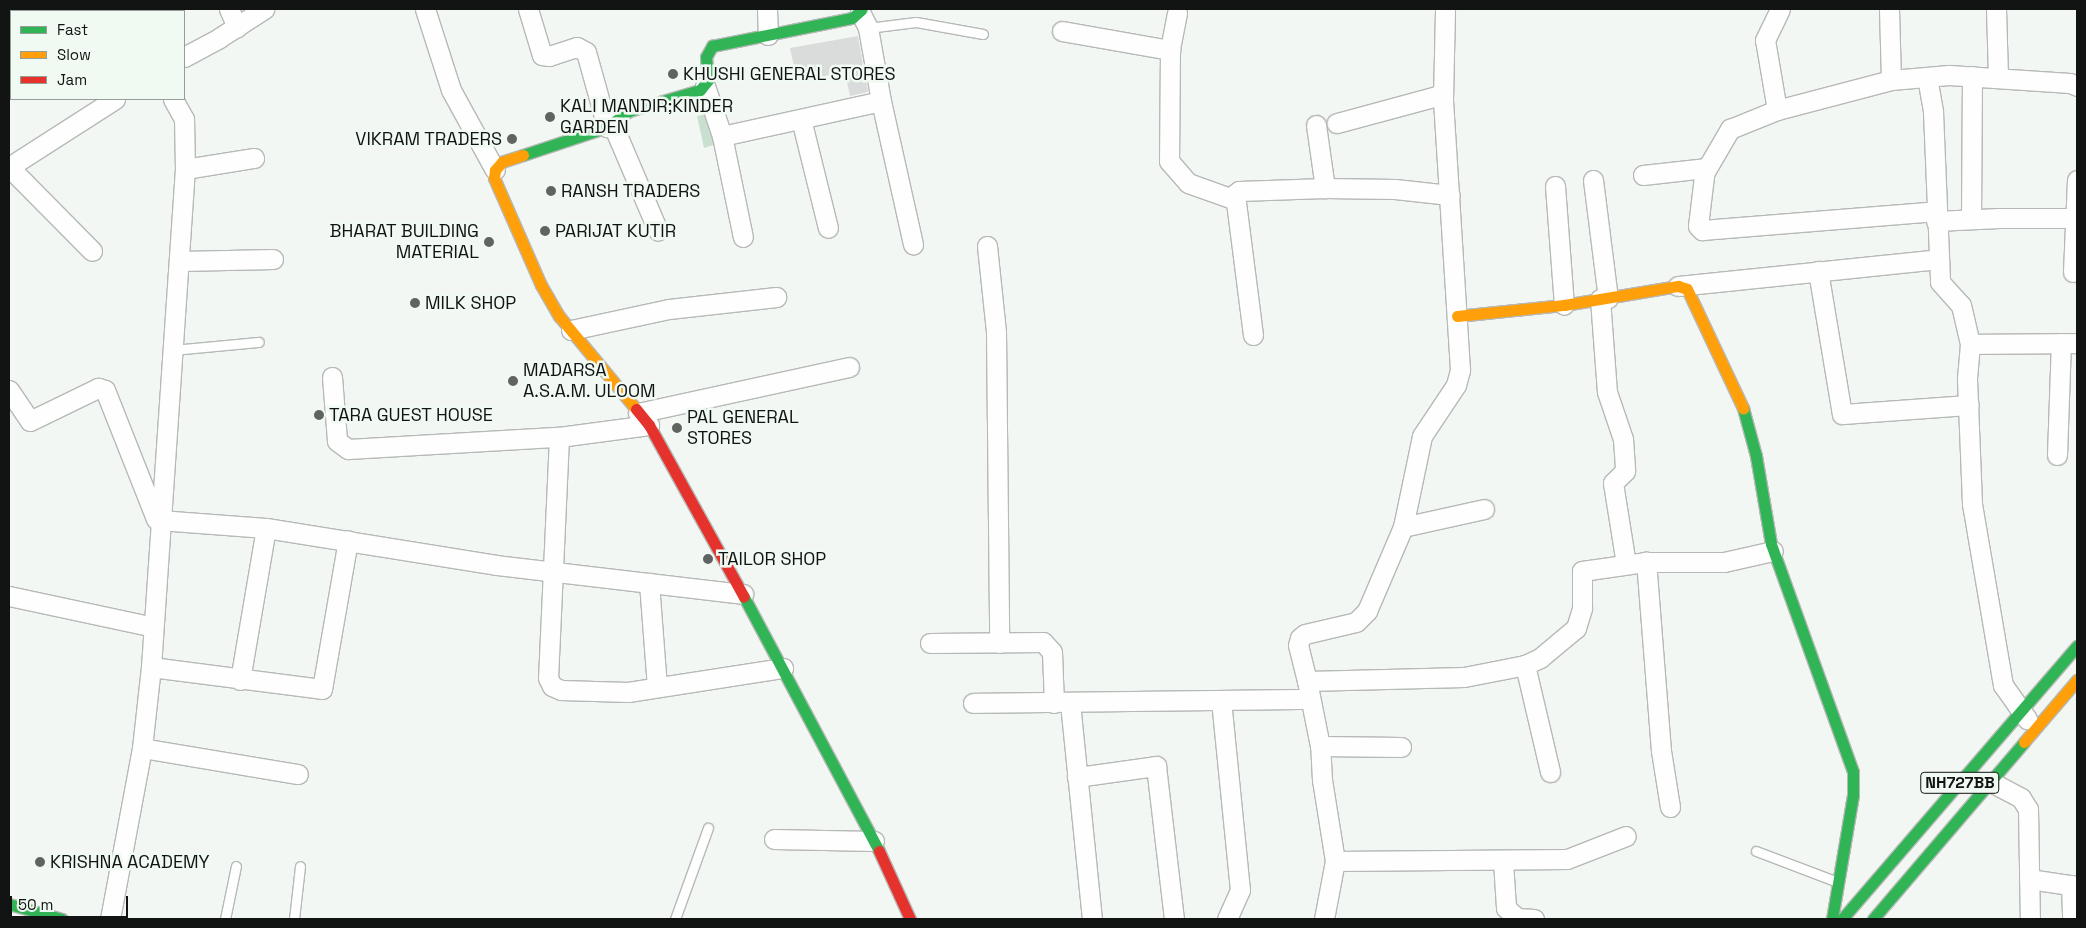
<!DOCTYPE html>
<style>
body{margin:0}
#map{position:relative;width:2086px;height:928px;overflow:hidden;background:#f3f7f4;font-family:"Space Grotesk",sans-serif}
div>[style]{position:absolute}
.green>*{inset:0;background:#c9e0d1}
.building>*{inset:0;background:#d9dcda}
.roads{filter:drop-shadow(1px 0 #b6b9b6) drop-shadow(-1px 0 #b6b9b6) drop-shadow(0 1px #b6b9b6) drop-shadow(0 -1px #b6b9b6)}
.lane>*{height:9px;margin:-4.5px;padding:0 4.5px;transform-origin:4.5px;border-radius:4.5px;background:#fdfefd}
.street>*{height:19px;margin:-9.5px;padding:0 9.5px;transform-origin:9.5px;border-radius:9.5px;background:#fdfefd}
.fast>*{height:11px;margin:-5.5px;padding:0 5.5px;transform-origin:5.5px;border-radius:5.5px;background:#30b455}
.slow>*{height:11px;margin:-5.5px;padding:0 5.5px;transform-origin:5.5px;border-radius:5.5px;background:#ff9f0a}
.jam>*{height:11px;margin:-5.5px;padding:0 5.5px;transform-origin:5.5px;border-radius:5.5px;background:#e5322d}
.dots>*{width:14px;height:14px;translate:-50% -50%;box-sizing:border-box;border:2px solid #f1f9f3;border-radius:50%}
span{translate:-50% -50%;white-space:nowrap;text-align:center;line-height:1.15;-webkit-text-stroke:5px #f1f9f3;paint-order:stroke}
.shield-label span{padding:1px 4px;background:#f1f9f3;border:1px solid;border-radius:4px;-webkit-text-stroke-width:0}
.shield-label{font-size:16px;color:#111412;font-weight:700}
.poi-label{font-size:18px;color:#111412}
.left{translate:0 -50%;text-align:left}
.right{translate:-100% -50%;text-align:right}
.frame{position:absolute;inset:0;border:10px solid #111412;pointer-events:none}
.legend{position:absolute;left:10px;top:10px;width:175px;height:90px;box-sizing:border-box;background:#f1f9f3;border:1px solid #979d99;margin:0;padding:6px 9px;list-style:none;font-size:15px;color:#111412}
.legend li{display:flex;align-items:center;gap:10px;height:25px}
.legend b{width:25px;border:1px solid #979d99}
.scale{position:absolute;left:10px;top:896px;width:118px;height:22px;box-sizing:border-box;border:2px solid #111412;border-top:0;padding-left:6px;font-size:15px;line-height:18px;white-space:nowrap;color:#111412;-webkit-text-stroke:4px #f1f9f3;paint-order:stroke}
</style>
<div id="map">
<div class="green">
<div style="clip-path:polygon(708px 114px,717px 144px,704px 148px,697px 116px)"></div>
</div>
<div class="building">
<div style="clip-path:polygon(858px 36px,868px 92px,850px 96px,845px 73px,797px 80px,790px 48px)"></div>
</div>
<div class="roads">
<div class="lane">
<div style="left:868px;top:28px;width:48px;rotate:-7.1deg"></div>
<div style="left:916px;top:22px;width:68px;rotate:10.2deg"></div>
<div style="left:172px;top:350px;width:87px;rotate:-5.3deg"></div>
<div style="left:1756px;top:851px;width:85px;rotate:20.8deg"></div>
<div style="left:225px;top:919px;width:54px;rotate:-78.3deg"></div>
<div style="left:294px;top:919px;width:53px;rotate:-83.5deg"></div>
<div style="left:675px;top:919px;width:97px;rotate:-70.1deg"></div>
</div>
<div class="street">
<div style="left:229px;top:9px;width:20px;rotate:66deg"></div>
<div style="left:425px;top:9px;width:85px;rotate:72.2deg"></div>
<div style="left:451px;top:90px;width:91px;rotate:61.2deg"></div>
<div style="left:528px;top:9px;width:48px;rotate:73.1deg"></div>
<div style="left:542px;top:55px;width:7px;rotate:8deg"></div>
<div style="left:549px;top:56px;width:29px;rotate:-18deg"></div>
<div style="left:577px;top:47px;width:10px;rotate:29deg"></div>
<div style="left:586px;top:52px;width:78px;rotate:74.4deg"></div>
<div style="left:767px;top:9px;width:26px;rotate:88deg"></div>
<div style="left:1889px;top:9px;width:71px;rotate:88.4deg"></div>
<div style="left:1996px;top:9px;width:69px;rotate:88.3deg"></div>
<div style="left:860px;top:12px;width:18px;rotate:63deg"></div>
<div style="left:868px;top:28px;width:74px;rotate:79.9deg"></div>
<div style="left:881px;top:101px;width:147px;rotate:77.4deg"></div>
<div style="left:1177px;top:13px;width:38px;rotate:101deg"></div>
<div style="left:1170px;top:50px;width:111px;rotate:90.5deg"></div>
<div style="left:1169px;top:161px;width:29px;rotate:49deg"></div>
<div style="left:1188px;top:183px;width:48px;rotate:19.6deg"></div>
<div style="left:1062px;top:31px;width:110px;rotate:10deg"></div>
<div style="left:184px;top:57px;width:40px;rotate:-28deg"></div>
<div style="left:219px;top:38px;width:54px;rotate:-32.8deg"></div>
<div style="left:1927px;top:77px;width:36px;rotate:80deg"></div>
<div style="left:1933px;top:112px;width:170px;rotate:87.6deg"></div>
<div style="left:1940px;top:282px;width:31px;rotate:48deg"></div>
<div style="left:1961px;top:305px;width:40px;rotate:77deg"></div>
<div style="left:1970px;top:344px;width:35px;rotate:95deg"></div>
<div style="left:1967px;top:379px;width:125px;rotate:87.7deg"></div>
<div style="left:1972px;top:504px;width:184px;rotate:80.3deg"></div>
<div style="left:2003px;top:685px;width:42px;rotate:54.8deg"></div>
<div style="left:705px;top:86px;width:53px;rotate:71.2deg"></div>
<div style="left:722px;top:136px;width:103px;rotate:78.3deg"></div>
<div style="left:1443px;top:99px;width:90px;rotate:-88.7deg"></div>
<div style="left:1777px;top:110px;width:118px;rotate:-14.7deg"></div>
<div style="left:1891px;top:80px;width:58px;rotate:-4.9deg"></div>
<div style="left:1949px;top:75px;width:121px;rotate:3.8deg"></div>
<div style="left:2070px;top:83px;width:8px;rotate:23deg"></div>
<div style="left:801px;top:119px;width:112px;rotate:76.1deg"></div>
<div style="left:612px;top:123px;width:117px;rotate:66.9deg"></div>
<div style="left:1316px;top:125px;width:64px;rotate:81.9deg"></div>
<div style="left:722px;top:136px;width:163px;rotate:-12.4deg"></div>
<div style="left:9px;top:167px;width:126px;rotate:-32.7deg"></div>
<div style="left:9px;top:167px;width:118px;rotate:45.3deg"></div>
<div style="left:185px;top:169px;width:70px;rotate:-9.1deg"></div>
<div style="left:1706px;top:170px;width:48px;rotate:-59.7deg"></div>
<div style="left:1730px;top:129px;width:51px;rotate:-22deg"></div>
<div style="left:1777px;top:110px;width:71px;rotate:-99.7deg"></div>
<div style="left:1765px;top:40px;width:34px;rotate:-64deg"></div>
<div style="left:1643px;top:175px;width:62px;rotate:-6.4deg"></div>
<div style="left:1705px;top:168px;width:58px;rotate:96.9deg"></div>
<div style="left:1698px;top:226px;width:6px;rotate:45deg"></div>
<div style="left:1702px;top:230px;width:235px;rotate:-4.6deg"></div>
<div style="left:1593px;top:180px;width:119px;rotate:82.8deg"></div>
<div style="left:1555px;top:186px;width:119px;rotate:85.7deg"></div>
<div style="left:1971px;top:219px;width:143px;rotate:-89.6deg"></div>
<div style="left:1936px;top:221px;width:63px;rotate:-2.7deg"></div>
<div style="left:1999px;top:218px;width:78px"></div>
<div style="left:987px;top:246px;width:86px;rotate:84deg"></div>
<div style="left:996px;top:332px;width:311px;rotate:89.4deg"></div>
<div style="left:181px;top:261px;width:92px;rotate:-1.2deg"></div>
<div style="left:1818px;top:271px;width:145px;rotate:80.5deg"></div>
<div style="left:1842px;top:414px;width:127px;rotate:-4.1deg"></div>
<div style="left:2073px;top:272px;width:92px;rotate:-87.5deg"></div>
<div style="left:1678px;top:286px;width:262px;rotate:-5.9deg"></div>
<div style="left:1600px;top:299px;width:93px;rotate:85.7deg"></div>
<div style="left:1607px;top:392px;width:50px;rotate:71.2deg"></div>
<div style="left:1623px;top:439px;width:32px;rotate:86deg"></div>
<div style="left:1625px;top:471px;width:17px;rotate:135deg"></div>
<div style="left:1613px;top:483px;width:82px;rotate:80.9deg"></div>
<div style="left:571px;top:330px;width:100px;rotate:-12.1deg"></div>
<div style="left:669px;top:309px;width:108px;rotate:-6.4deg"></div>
<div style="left:1253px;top:335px;width:142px;rotate:-97.3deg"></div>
<div style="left:1235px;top:194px;width:5px;rotate:-37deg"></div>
<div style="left:1239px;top:191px;width:86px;rotate:-2deg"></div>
<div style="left:1325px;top:188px;width:70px;rotate:0.8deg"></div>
<div style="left:1395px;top:189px;width:55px;rotate:6.2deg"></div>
<div style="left:1970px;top:344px;width:107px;rotate:-0.5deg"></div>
<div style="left:332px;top:377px;width:64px;rotate:85.5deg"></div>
<div style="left:337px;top:441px;width:14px;rotate:36deg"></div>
<div style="left:348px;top:449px;width:211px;rotate:-3.3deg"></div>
<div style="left:559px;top:437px;width:91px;rotate:-7.6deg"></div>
<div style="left:9px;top:390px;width:37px;rotate:56deg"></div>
<div style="left:30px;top:421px;width:76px;rotate:-25.9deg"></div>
<div style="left:98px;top:388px;width:7px;rotate:16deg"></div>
<div style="left:105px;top:390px;width:139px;rotate:68.4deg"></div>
<div style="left:638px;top:413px;width:216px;rotate:-12.3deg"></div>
<div style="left:559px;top:437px;width:241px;rotate:92.6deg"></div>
<div style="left:548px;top:678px;width:9px;rotate:63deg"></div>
<div style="left:552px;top:686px;width:10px;rotate:24deg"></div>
<div style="left:561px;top:690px;width:67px;rotate:1.7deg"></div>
<div style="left:628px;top:692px;width:157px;rotate:-8.8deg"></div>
<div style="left:2057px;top:455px;width:112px;rotate:-88deg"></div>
<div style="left:159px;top:520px;width:107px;rotate:4.3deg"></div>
<div style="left:266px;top:528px;width:233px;rotate:9.1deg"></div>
<div style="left:496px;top:565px;width:249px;rotate:6.7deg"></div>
<div style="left:1403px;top:527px;width:83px;rotate:-12.5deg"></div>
<div style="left:649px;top:583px;width:104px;rotate:85.6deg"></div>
<div style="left:9px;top:596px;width:147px;rotate:12.1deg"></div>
<div style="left:930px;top:643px;width:113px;rotate:-0.5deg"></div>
<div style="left:1043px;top:642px;width:13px;rotate:48deg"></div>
<div style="left:1052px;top:652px;width:51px;rotate:87.8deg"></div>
<div style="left:1525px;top:665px;width:110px;rotate:76.8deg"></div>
<div style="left:151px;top:667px;width:172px;rotate:7.3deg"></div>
<div style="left:322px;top:689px;width:151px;rotate:-80.1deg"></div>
<div style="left:240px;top:680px;width:154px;rotate:-80.3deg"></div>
<div style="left:1307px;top:681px;width:37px;rotate:-104deg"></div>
<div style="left:1298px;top:645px;width:7px;rotate:-74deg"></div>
<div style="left:1300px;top:638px;width:6px;rotate:-39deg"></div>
<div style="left:1305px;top:634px;width:52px;rotate:-13.2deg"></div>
<div style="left:1356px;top:622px;width:16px;rotate:-45deg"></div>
<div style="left:1367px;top:611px;width:91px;rotate:-66.8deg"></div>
<div style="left:1403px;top:527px;width:93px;rotate:-78.2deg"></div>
<div style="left:1422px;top:436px;width:61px;rotate:-56.3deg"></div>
<div style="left:1456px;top:385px;width:16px;rotate:-75deg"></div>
<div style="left:1460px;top:370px;width:272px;rotate:-93.6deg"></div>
<div style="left:1443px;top:99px;width:7px;rotate:-153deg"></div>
<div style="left:1437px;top:96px;width:104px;rotate:164.9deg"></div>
<div style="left:1221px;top:700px;width:191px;rotate:84.3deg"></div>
<div style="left:1240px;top:890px;width:32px;rotate:114deg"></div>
<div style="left:973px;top:703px;width:337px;rotate:-0.7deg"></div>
<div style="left:1070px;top:703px;width:217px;rotate:84.2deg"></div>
<div style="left:1320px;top:746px;width:81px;rotate:0.7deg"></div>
<div style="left:142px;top:748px;width:158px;rotate:9.5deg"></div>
<div style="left:1077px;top:777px;width:80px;rotate:-7.9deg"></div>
<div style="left:1156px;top:766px;width:154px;rotate:83.3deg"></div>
<div style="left:1991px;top:782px;width:34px;rotate:28deg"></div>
<div style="left:2021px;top:798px;width:13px;rotate:58deg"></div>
<div style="left:2028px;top:809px;width:110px;rotate:89deg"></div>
<div style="left:1670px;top:807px;width:57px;rotate:-99.1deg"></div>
<div style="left:1661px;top:751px;width:190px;rotate:-94.5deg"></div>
<div style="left:1646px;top:562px;width:78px"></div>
<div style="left:1724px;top:562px;width:50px;rotate:-12.7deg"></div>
<div style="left:774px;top:839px;width:100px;rotate:1.1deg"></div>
<div style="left:1335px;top:861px;width:232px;rotate:-0.5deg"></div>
<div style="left:1567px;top:859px;width:63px;rotate:-21.3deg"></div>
<div style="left:1503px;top:861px;width:47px;rotate:86.3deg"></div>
<div style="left:1506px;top:908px;width:15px;rotate:42deg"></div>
<div style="left:1517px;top:918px;width:17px;rotate:3deg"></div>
<div style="left:2029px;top:879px;width:49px;rotate:8.3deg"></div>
<div style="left:2071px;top:885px;width:34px;rotate:88deg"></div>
<div style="left:110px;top:919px;width:174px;rotate:-79.4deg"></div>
<div style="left:142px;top:748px;width:81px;rotate:-83.7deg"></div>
<div style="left:151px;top:667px;width:499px;rotate:-86.1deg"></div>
<div style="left:185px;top:169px;width:50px;rotate:-91.1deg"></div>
<div style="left:184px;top:119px;width:23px;rotate:-119deg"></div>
<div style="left:1324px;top:919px;width:59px;rotate:-79.3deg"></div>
<div style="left:1335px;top:861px;width:82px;rotate:-99.1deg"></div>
<div style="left:1322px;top:780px;width:34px;rotate:-93deg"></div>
<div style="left:1320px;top:746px;width:66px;rotate:-101.3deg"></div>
<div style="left:1307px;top:681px;width:157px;rotate:-1.5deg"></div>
<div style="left:1464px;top:677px;width:62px;rotate:-11.1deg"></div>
<div style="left:1525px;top:665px;width:17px;rotate:-25deg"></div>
<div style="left:1540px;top:658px;width:47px;rotate:-39.8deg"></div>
<div style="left:1576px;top:628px;width:21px;rotate:-73deg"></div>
<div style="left:1582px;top:608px;width:37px;rotate:-90deg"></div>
<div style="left:1582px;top:571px;width:65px;rotate:-8deg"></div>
</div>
<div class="fast">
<div style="left:523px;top:155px;width:89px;rotate:-18.4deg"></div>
<div style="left:607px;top:127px;width:27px;rotate:-36deg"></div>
<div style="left:629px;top:111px;width:74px;rotate:-16.5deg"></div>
<div style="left:700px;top:90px;width:13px;rotate:-51deg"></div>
<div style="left:708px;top:80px;width:23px;rotate:-95deg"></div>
<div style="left:706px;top:57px;width:13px;rotate:-61deg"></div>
<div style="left:712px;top:46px;width:143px;rotate:-11.3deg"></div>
<div style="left:852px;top:18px;width:13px;rotate:-42deg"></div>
<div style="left:1743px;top:408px;width:50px;rotate:74.8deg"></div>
<div style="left:1756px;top:456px;width:89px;rotate:80.3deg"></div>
<div style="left:1771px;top:544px;width:242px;rotate:70.2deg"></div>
<div style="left:1853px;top:772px;width:23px;rotate:90deg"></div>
<div style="left:1853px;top:795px;width:126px;rotate:99.6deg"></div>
<div style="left:744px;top:597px;width:288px;rotate:62deg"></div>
<div style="left:9px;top:904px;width:55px;rotate:15.8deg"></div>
<div style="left:1842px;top:919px;width:360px;rotate:-49.3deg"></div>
<div style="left:1873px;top:919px;width:233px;rotate:-49.5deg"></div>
</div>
<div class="slow">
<div style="left:523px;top:155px;width:22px;rotate:162deg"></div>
<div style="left:502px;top:162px;width:11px;rotate:131deg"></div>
<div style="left:495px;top:170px;width:8px;rotate:97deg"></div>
<div style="left:494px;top:178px;width:117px;rotate:66.3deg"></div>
<div style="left:541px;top:285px;width:36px;rotate:60deg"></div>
<div style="left:559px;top:316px;width:121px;rotate:50.4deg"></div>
<div style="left:1457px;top:316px;width:108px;rotate:-5.9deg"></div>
<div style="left:1564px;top:305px;width:116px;rotate:-9.5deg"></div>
<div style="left:1678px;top:286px;width:9px;rotate:18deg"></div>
<div style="left:1687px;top:289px;width:132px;rotate:64.8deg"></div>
<div style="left:2024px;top:742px;width:82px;rotate:-49.5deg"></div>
</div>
<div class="jam">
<div style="left:636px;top:409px;width:21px;rotate:51deg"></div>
<div style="left:649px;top:425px;width:196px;rotate:61.1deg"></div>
<div style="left:879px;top:851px;width:75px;rotate:65.5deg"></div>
</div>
</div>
<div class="dots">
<div style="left:673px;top:74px;background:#606361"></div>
<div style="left:550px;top:117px;background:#606361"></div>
<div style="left:512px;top:139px;background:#606361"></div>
<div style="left:551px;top:191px;background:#606361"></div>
<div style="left:545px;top:231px;background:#606361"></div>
<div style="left:489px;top:242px;background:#606361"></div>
<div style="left:415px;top:303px;background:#606361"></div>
<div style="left:513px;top:381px;background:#606361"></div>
<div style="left:319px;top:415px;background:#606361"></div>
<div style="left:677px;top:428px;background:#606361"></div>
<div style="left:708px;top:559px;background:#606361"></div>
<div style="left:40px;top:862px;background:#606361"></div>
</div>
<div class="shield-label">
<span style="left:1960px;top:783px">NH727BB</span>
</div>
<div class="poi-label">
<span class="left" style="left:683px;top:74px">KHUSHI GENERAL STORES</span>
<span class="left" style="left:560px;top:117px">KALI MANDIR;KINDER<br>GARDEN</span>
<span class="right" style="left:502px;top:139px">VIKRAM TRADERS</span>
<span class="left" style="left:561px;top:191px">RANSH TRADERS</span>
<span class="left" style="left:555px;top:231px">PARIJAT KUTIR</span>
<span class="right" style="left:479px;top:242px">BHARAT BUILDING<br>MATERIAL</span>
<span class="left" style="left:425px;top:303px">MILK SHOP</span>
<span class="left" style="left:523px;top:381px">MADARSA<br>A.S.A.M. ULOOM</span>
<span class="left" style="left:329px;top:415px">TARA GUEST HOUSE</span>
<span class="left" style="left:687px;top:428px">PAL GENERAL<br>STORES</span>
<span class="left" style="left:718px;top:559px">TAILOR SHOP</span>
<span class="left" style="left:50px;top:862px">KRISHNA ACADEMY</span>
</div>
<div class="frame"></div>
<ul class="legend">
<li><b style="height:6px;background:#30b455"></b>Fast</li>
<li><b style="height:6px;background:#ff9f0a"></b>Slow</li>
<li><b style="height:6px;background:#e5322d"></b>Jam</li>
</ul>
<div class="scale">50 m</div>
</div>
